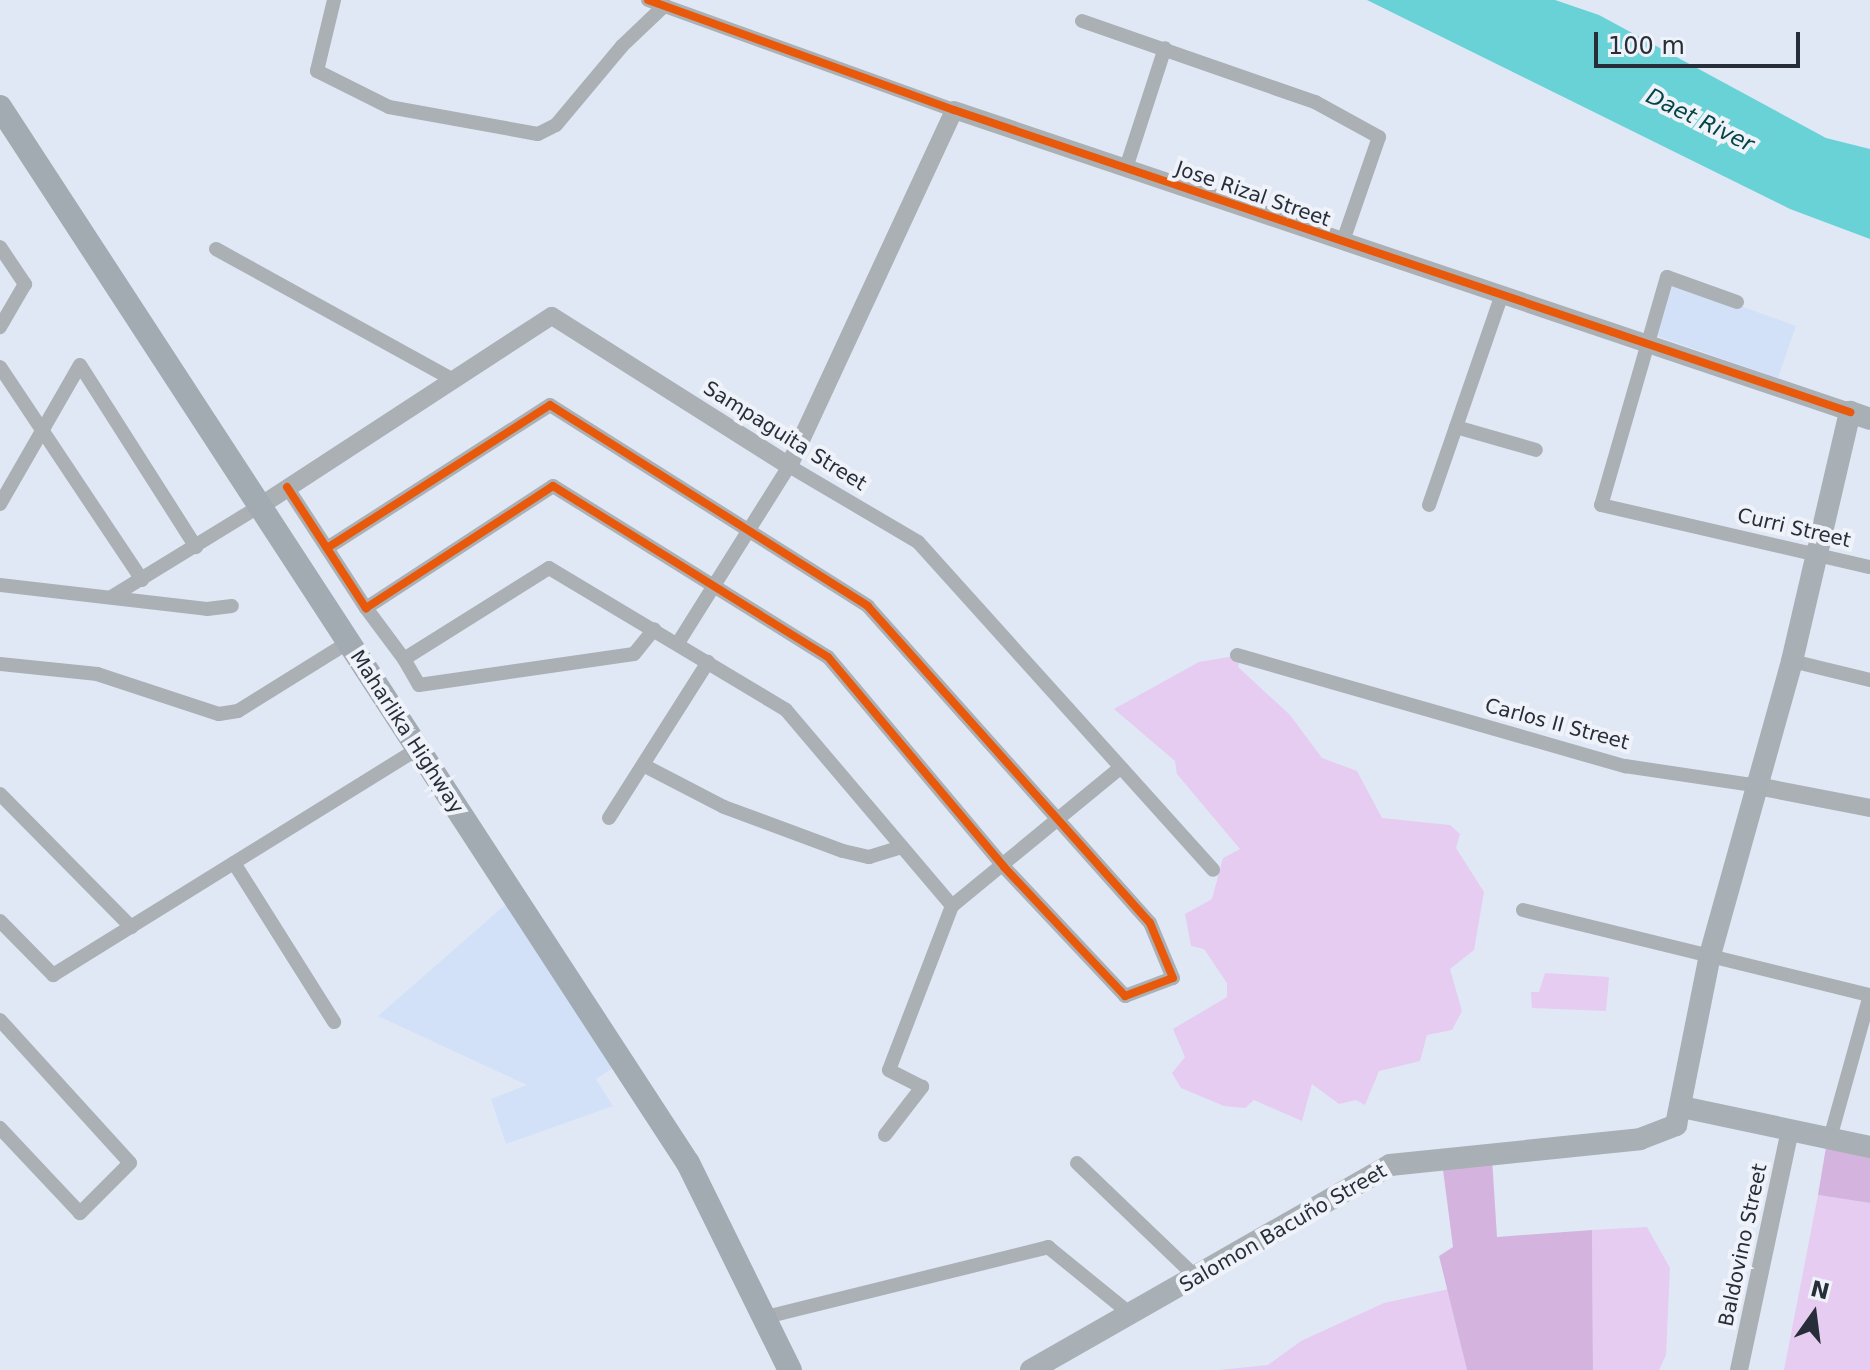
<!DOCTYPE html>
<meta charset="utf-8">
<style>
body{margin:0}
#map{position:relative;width:1870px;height:1370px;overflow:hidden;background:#e0e8f6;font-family:"DejaVu Sans",sans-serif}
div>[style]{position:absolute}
.built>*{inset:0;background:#d3e1f8}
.green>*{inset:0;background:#e5ccf0}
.forest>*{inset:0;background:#d4b4df}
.water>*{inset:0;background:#69d2d6}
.minor>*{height:14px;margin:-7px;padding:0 7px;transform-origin:7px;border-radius:7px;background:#aab0b4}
.tertiary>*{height:18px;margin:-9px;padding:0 9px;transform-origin:9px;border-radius:9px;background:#aab0b4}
.secondary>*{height:22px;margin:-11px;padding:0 11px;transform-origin:11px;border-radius:11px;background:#a8afb5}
.trunk>*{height:24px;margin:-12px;padding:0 12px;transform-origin:12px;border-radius:12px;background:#a2aab2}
.cycleway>*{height:8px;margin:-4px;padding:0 4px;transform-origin:4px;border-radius:4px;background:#e8590c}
span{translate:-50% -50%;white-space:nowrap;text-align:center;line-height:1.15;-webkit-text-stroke:8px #eff3f9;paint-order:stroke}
.street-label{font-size:20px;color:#272e39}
.water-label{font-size:22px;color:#044646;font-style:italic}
.north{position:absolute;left:1774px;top:1274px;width:80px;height:80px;-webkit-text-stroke:6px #eff3f9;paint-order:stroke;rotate:14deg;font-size:22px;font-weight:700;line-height:32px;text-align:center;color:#272e39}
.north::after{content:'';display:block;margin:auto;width:28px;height:36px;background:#272e39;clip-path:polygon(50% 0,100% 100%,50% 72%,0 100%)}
.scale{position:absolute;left:1594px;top:32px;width:206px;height:36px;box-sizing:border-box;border:4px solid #272e39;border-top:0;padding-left:10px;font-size:24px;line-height:28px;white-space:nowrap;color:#272e39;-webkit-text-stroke:6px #eff3f9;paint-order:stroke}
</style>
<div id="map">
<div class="built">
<div style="clip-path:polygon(1669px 280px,1796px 326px,1778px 378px,1651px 334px)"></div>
<div style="clip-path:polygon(506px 904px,613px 1068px,596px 1079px,613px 1106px,506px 1144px,491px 1099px,527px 1085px,378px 1016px)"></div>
</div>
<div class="green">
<div style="clip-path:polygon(1241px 655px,1238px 667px,1290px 715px,1322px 758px,1357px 771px,1382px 818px,1450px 825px,1460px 834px,1456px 848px,1484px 892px,1474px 950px,1450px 969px,1462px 1011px,1452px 1030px,1427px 1035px,1420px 1061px,1379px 1071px,1365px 1105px,1356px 1100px,1339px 1104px,1312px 1084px,1302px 1121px,1254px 1100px,1245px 1108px,1224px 1106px,1181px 1088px,1172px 1073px,1185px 1057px,1173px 1029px,1227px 997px,1227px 983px,1204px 949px,1191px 946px,1185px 914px,1212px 899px,1223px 858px,1240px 849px,1177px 774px,1175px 761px,1114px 709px,1199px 662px)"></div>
<div style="clip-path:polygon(1545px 973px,1609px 977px,1606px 1011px,1532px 1008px,1531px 992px,1539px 992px)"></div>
<div style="clip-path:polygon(1818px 1195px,1870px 1203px,1870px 1370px,1784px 1370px)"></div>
<div style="clip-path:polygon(1647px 1227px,1670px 1268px,1666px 1355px,1659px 1370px,1593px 1370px,1592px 1230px)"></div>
<div style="clip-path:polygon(1449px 1289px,1467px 1370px,1219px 1370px,1268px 1365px,1301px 1341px,1384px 1303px)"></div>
</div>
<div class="forest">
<div style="clip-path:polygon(1826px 1147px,1870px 1156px,1870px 1203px,1818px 1195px)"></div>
<div style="clip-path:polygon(1492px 1158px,1497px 1237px,1592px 1230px,1593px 1370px,1467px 1370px,1439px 1256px,1453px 1247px,1442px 1162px)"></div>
</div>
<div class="water">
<div style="clip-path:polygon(1367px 0,1555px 0,1599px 15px,1826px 138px,1870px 149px,1870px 239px,1790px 209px)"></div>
</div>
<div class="minor">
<div style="left:334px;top:0;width:73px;rotate:103.5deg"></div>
<div style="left:317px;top:71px;width:80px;rotate:26.6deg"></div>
<div style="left:389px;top:107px;width:151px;rotate:10.3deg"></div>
<div style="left:538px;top:134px;width:20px;rotate:-27deg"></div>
<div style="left:556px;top:125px;width:103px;rotate:-50.1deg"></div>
<div style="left:622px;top:46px;width:59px;rotate:-43.6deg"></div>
<div style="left:648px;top:0;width:325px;rotate:19.8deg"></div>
<div style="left:1082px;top:21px;width:247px;rotate:19.2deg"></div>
<div style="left:1315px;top:102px;width:73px;rotate:28.7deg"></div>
<div style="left:1379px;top:137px;width:110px;rotate:109.1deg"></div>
<div style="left:1126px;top:168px;width:126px;rotate:-72deg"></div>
<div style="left:0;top:247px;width:45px;rotate:56deg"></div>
<div style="left:25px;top:284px;width:50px;rotate:120.2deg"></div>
<div style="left:216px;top:249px;width:271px;rotate:28.9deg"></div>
<div style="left:1737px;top:302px;width:74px;rotate:-160.3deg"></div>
<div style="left:1667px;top:277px;width:237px;rotate:106.1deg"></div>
<div style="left:1601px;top:505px;width:276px;rotate:13deg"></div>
<div style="left:0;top:367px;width:256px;rotate:56.3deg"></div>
<div style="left:1456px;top:427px;width:83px;rotate:16deg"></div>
<div style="left:287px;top:487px;width:145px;rotate:56.9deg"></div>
<div style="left:366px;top:608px;width:223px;rotate:-33.1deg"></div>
<div style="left:553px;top:486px;width:324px;rotate:31.9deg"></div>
<div style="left:828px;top:657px;width:274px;rotate:50deg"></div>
<div style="left:1004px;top:867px;width:177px;rotate:46.8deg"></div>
<div style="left:1125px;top:996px;width:51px;rotate:-20.6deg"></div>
<div style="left:1173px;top:978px;width:60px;rotate:-112.7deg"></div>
<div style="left:1150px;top:923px;width:424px;rotate:-131.7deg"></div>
<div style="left:868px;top:606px;width:376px;rotate:-147.7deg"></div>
<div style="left:550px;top:405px;width:265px;rotate:147.3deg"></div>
<div style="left:0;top:504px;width:160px;rotate:-60.1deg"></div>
<div style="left:80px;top:365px;width:216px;rotate:57.5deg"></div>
<div style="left:1429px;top:505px;width:223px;rotate:-70.9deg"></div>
<div style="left:0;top:585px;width:208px;rotate:6.6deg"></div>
<div style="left:207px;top:609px;width:25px;rotate:-7deg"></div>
<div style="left:113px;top:596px;width:172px;rotate:-31.5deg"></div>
<div style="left:366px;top:608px;width:64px;rotate:53.3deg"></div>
<div style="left:404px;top:659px;width:171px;rotate:-32.1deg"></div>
<div style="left:549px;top:568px;width:276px;rotate:30.9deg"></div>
<div style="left:786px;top:710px;width:257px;rotate:49.7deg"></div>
<div style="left:678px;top:643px;width:209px;rotate:-57.9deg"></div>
<div style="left:789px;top:466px;width:150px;rotate:30.5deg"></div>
<div style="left:918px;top:542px;width:441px;rotate:48deg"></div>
<div style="left:1237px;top:655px;width:404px;rotate:16deg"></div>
<div style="left:1625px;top:766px;width:128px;rotate:8.5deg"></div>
<div style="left:404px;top:659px;width:30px;rotate:60deg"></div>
<div style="left:419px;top:685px;width:217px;rotate:-8.2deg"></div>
<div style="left:634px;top:654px;width:32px;rotate:-51deg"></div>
<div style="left:1792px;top:661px;width:80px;rotate:13.7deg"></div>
<div style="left:0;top:664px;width:98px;rotate:5.9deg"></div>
<div style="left:97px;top:674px;width:128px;rotate:18.2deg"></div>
<div style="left:219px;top:714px;width:19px;rotate:-9deg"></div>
<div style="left:238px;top:711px;width:131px;rotate:-31.9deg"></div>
<div style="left:643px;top:765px;width:91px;rotate:27.4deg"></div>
<div style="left:724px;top:807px;width:127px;rotate:20.3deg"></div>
<div style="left:843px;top:851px;width:27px;rotate:13deg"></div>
<div style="left:869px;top:857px;width:34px;rotate:-17deg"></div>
<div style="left:0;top:794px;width:187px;rotate:45.4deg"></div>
<div style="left:609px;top:818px;width:185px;rotate:-57.6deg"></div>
<div style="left:234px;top:863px;width:188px;rotate:57.8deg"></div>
<div style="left:1523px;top:910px;width:357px;rotate:13.8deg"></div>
<div style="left:1870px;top:995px;width:148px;rotate:105.6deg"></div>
<div style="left:0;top:921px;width:76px;rotate:45.5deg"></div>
<div style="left:53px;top:975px;width:429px;rotate:-31.8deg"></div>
<div style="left:0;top:1020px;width:193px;rotate:47.7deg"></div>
<div style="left:130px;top:1163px;width:71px;rotate:135deg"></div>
<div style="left:80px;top:1213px;width:117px;rotate:-133.3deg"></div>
<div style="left:885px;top:1135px;width:61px;rotate:-52.4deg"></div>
<div style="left:922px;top:1087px;width:37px;rotate:-153deg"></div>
<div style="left:889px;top:1070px;width:176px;rotate:-69deg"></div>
<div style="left:952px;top:906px;width:217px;rotate:-39.4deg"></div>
<div style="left:1077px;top:1163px;width:166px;rotate:43.8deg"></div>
<div style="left:766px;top:1317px;width:291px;rotate:-13.9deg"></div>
<div style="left:1048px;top:1247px;width:109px;rotate:39.1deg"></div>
</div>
<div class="tertiary">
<div style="left:260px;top:506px;width:348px;rotate:-33.1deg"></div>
<div style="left:552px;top:316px;width:280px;rotate:32.3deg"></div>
<div style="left:789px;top:466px;width:392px;rotate:-65.1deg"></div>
<div style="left:954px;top:110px;width:946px;rotate:18.63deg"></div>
<div style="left:1752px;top:785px;width:120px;rotate:11deg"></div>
<div style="left:1739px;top:1370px;width:245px;rotate:-78deg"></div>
</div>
<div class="secondary">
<div style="left:1682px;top:1107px;width:192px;rotate:12deg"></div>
<div style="left:1031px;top:1370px;width:413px;rotate:-29.7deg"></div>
<div style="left:1390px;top:1165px;width:251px;rotate:-5.9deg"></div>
<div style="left:1640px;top:1139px;width:39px;rotate:-21deg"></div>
<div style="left:1676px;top:1125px;width:173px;rotate:-78.7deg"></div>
<div style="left:1710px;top:955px;width:305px;rotate:-74.4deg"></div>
<div style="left:1792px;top:661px;width:256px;rotate:-76.9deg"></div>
<div style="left:1850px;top:412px;width:21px;rotate:19deg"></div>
</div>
<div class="trunk">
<div style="left:0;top:107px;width:1260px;rotate:56.92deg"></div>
<div style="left:688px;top:1163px;width:231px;rotate:63.8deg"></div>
</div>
<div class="cycleway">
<div style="left:648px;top:0;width:325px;rotate:19.8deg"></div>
<div style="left:954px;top:110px;width:946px;rotate:18.63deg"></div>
<div style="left:287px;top:487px;width:145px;rotate:56.9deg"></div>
<div style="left:366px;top:608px;width:223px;rotate:-33.1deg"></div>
<div style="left:553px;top:486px;width:324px;rotate:31.9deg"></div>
<div style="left:828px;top:657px;width:274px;rotate:50deg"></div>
<div style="left:1004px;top:867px;width:177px;rotate:46.8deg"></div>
<div style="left:1125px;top:996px;width:51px;rotate:-20.6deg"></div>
<div style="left:1173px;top:978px;width:60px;rotate:-112.7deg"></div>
<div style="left:1150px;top:923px;width:424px;rotate:-131.7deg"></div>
<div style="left:868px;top:606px;width:376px;rotate:-147.7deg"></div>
<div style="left:550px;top:405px;width:265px;rotate:147.3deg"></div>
</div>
<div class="street-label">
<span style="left:1253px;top:194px;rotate:19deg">Jose Rizal Street</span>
<span style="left:785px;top:436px;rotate:32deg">Sampaguita Street</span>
<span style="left:1794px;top:528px;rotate:13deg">Curri Street</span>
<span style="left:1557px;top:724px;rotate:15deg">Carlos II Street</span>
<span style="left:407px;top:732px;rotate:57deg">Maharlika Highway</span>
<span style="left:1283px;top:1228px;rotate:-30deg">Salomon Bacuño Street</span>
<span style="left:1743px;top:1245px;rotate:-78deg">Baldovino Street</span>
</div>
<div class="water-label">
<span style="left:1700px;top:120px;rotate:26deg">Daet River</span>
</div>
<div class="north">N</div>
<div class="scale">100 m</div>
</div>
